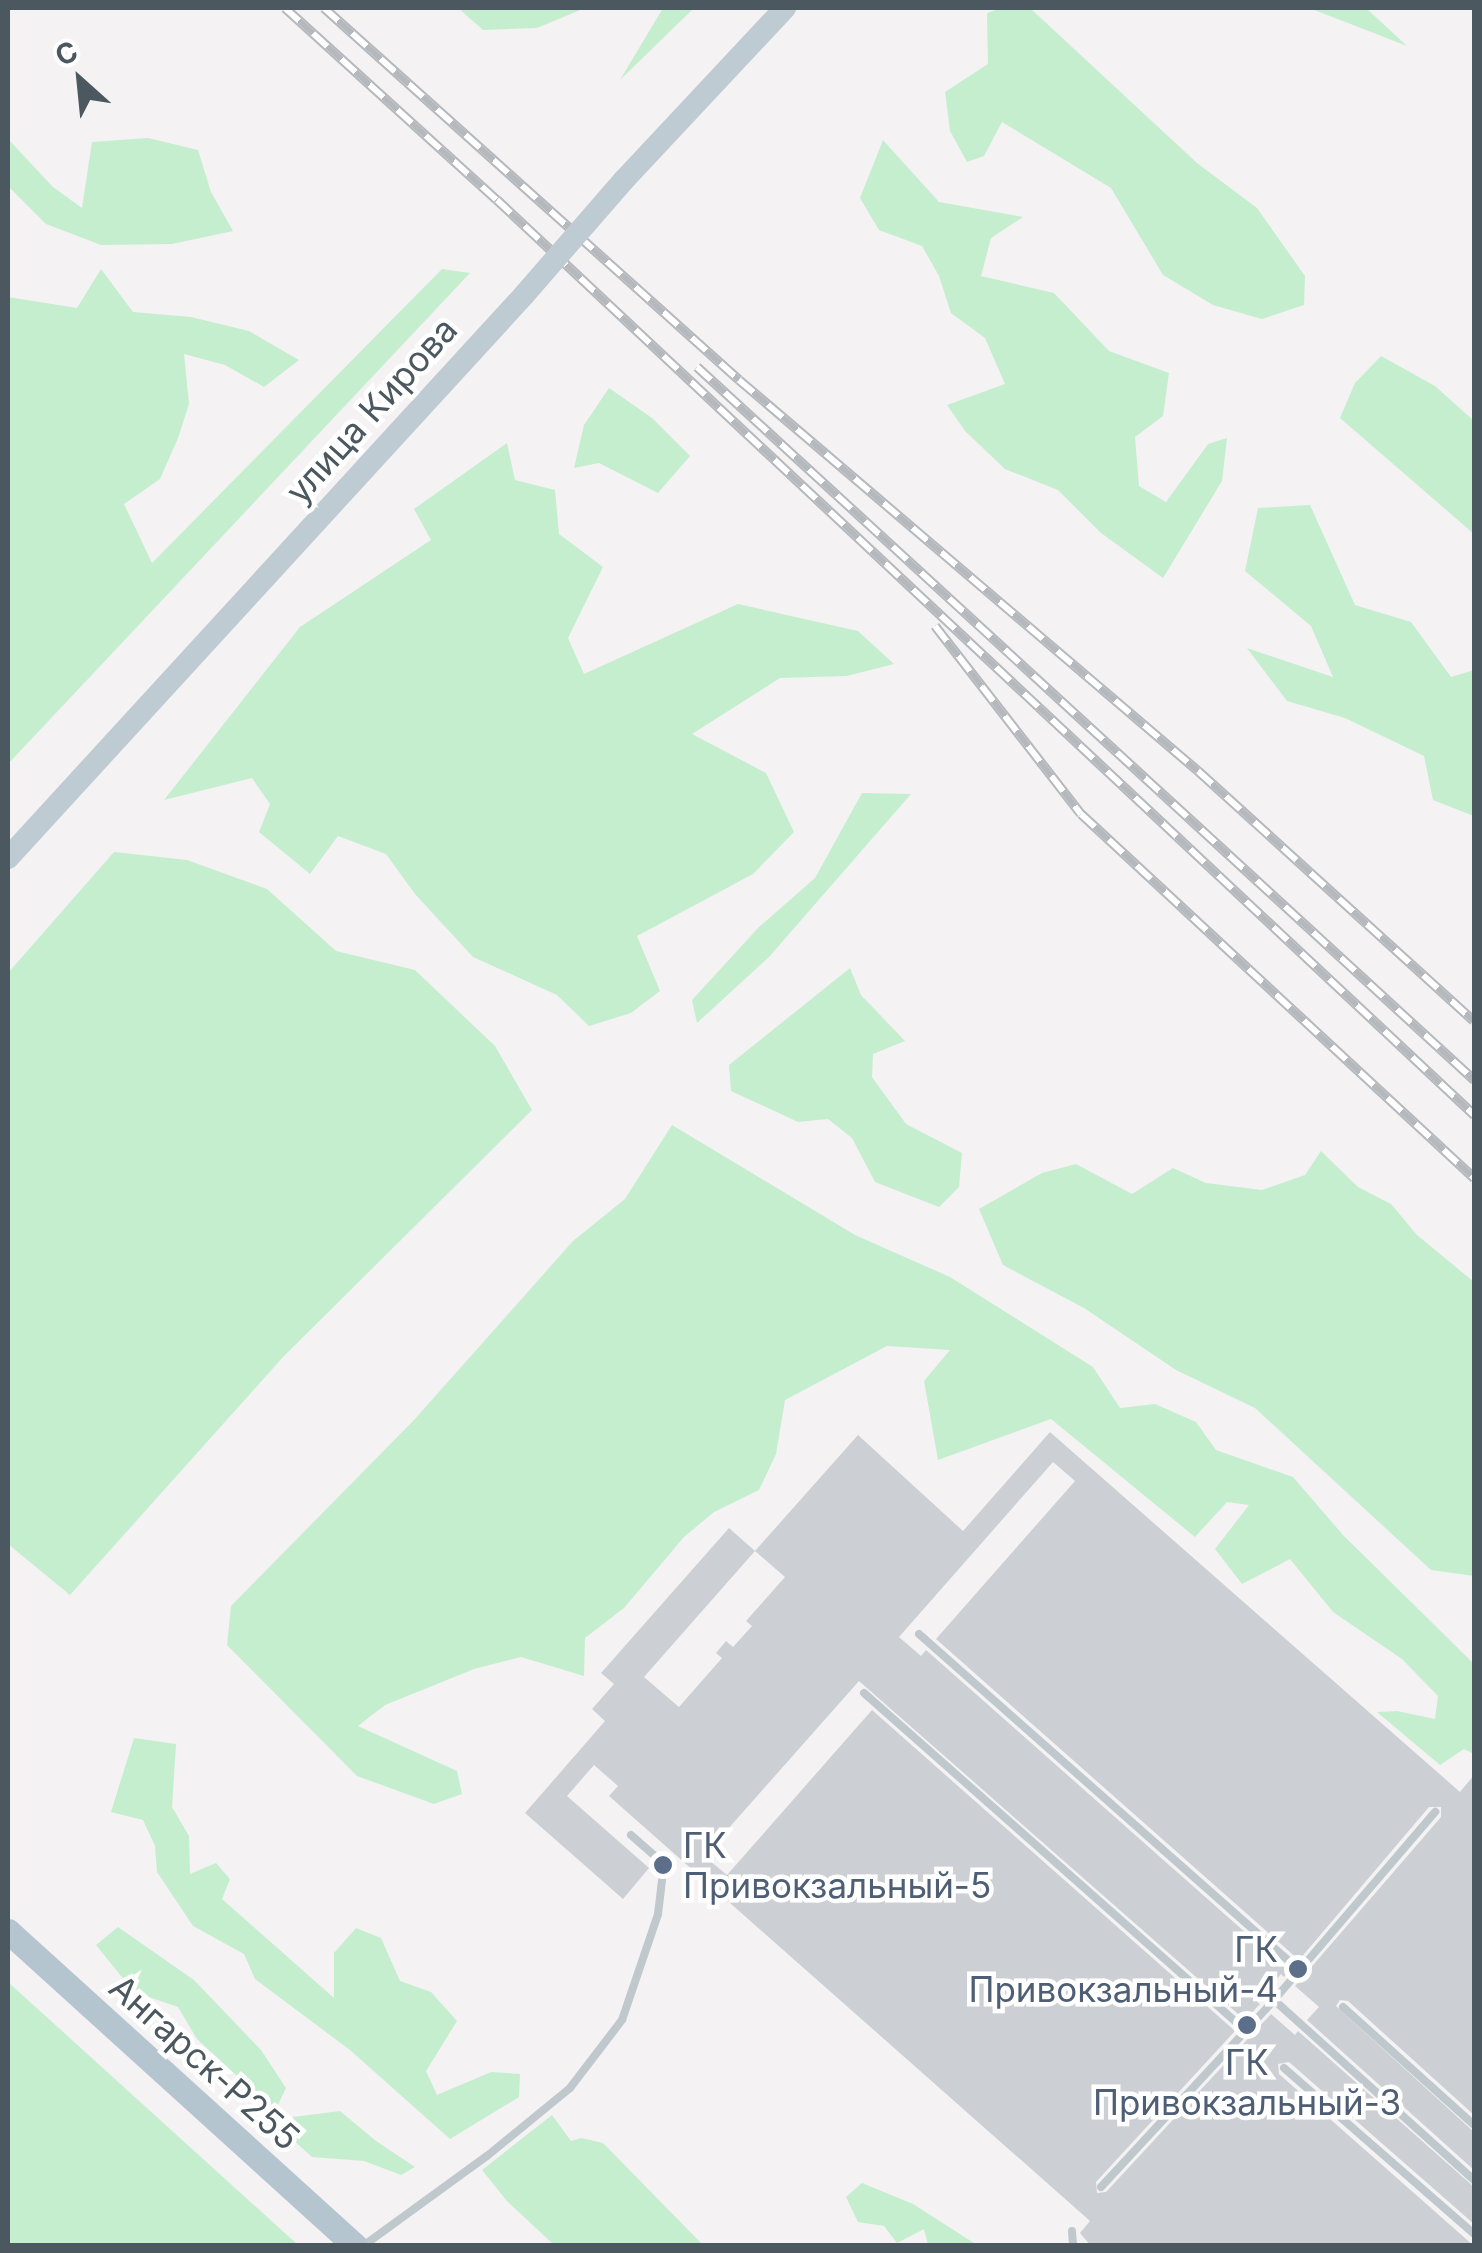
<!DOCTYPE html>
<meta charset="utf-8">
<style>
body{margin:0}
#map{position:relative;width:1482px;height:2253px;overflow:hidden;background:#f4f2f3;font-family:Inter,sans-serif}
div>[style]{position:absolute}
.green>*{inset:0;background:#c5eecf}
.building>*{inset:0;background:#ccd0d4}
.lane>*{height:8px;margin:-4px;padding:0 4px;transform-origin:4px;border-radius:4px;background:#bfc8cd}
.secondary>*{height:22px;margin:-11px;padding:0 11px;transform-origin:11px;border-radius:11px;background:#bfcbd2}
.primary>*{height:25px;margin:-12.5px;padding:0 12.5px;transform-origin:12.5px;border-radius:12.5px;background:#b4c5cf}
.rail>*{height:10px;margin-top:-5px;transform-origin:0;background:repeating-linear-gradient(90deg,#fff 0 19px,#b5b8bc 0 38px);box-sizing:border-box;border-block:2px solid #b5b8bc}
.secondary-bridge>*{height:22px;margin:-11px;padding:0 11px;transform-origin:11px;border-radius:11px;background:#bfcbd2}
.dots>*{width:28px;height:28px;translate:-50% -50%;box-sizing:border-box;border:5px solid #fff;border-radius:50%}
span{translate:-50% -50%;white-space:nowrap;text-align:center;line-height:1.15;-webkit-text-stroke:9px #fff;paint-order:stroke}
.street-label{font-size:35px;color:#4b585f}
.service-label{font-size:35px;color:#4e5e75}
.left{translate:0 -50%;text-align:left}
.right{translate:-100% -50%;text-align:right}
.frame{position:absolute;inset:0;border:10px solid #4b585f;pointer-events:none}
.north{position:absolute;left:30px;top:30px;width:100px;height:100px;-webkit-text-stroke:8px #fff;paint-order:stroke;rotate:333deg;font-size:28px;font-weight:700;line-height:40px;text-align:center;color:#4b585f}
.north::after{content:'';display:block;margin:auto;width:35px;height:45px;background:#4b585f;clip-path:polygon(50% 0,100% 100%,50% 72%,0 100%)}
</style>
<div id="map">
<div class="green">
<div style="clip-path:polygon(458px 8px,585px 8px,537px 28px,483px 30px)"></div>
<div style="clip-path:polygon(664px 8px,694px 8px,620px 80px,663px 8px)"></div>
<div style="clip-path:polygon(1002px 8px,1030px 8px,1197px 163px,1257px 208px,1305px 276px,1304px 305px,1262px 319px,1213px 305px,1163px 275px,1111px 188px,1002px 122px,984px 156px,967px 162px,950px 131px,945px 92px,988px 64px,987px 13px)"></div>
<div style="clip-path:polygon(1309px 8px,1366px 8px,1407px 46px,1348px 23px)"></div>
<div style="clip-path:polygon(148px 138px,198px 150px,211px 192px,233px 231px,172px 244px,101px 245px,46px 224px,8px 186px,8px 139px,53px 187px,82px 208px,92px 142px)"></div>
<div style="clip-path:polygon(883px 140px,939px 202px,1023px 217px,991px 238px,981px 276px,1054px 293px,1109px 351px,1169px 373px,1163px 416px,1135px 437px,1139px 486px,1166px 502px,1208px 444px,1227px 438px,1222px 481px,1163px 578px,1101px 533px,1058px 490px,1005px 469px,965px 431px,947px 405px,1005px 384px,985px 338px,951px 313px,939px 276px,922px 246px,879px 230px,860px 198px)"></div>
<div style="clip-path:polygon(101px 269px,133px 312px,191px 317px,249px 331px,299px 360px,264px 387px,225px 365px,184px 354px,189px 404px,178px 438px,160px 479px,124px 504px,152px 563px,442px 269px,470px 273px,8px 764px,8px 297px,77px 308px)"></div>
<div style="clip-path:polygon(1381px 356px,1435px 386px,1474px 421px,1474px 534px,1340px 418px,1355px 383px)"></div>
<div style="clip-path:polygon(609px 388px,652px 418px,690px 456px,658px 493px,599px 463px,574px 468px,584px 425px)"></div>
<div style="clip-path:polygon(507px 443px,515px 480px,555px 490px,559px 534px,603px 567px,568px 638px,584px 674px,738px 604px,858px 631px,894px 664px,847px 676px,780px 678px,692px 734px,766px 773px,794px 832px,753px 874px,637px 936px,660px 991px,631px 1013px,589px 1026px,557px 995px,473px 957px,415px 894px,386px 854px,338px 836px,310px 874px,259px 832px,270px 804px,252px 778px,164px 800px,300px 627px,431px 540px,414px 509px)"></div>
<div style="clip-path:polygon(1310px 505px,1355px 605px,1411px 622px,1451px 677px,1474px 670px,1474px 816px,1433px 800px,1424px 756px,1345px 718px,1287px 701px,1247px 648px,1333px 677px,1311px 626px,1245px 571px,1258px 508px)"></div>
<div style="clip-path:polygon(862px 793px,911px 794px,769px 957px,697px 1023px,692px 1000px,759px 927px,815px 878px)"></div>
<div style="clip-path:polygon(114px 852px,187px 860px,267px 889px,336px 951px,415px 970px,495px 1046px,532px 1110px,283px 1357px,70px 1595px,8px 1544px,8px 973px)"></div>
<div style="clip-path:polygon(850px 968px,861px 995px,905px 1041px,873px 1054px,872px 1077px,906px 1124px,962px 1153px,959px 1187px,939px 1207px,875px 1182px,852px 1138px,828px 1119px,798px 1122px,731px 1091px,729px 1065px)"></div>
<div style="clip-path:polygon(672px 1125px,855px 1235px,950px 1277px,1093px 1367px,1120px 1408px,1155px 1404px,1196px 1422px,1216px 1450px,1293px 1477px,1343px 1535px,1474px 1664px,1474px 1754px,1464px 1749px,1440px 1765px,1377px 1712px,1397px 1711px,1435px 1719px,1438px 1696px,1402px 1659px,1333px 1612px,1290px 1559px,1242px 1584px,1215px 1549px,1249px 1505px,1227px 1502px,1195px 1537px,1051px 1419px,938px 1460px,924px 1381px,950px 1350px,887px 1346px,785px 1400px,776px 1454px,759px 1490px,714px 1512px,684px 1537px,624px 1608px,585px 1638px,584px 1676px,521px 1657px,474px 1669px,385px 1705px,358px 1726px,457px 1771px,462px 1794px,434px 1804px,357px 1776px,227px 1645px,231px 1606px,414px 1420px,573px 1241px,625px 1199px)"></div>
<div style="clip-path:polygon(1321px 1151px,1358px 1187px,1391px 1204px,1417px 1235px,1474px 1282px,1474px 1576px,1431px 1570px,1255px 1408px,1176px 1370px,1084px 1308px,1003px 1265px,979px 1209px,1042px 1173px,1076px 1164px,1132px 1194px,1173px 1168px,1206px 1183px,1262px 1190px,1305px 1175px)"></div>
<div style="clip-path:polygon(134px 1738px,176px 1744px,172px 1807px,189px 1836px,190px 1874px,216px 1863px,230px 1879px,222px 1899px,334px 1998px,334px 1953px,356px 1928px,381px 1938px,400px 1981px,431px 1992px,457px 2021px,426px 2071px,437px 2095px,491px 2072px,520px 2074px,519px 2097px,450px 2139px,350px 2050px,255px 1979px,244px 1954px,193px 1926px,157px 1872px,155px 1846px,143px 1820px,111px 1812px)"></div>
<div style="clip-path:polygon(118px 1927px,194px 1980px,261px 2050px,286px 2088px,275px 2111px,197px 2039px,178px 2007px,143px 1995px,121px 1976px,96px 1945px)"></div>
<div style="clip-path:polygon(8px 1982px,298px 2245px,8px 2245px)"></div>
<div style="clip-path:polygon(340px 2111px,376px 2141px,415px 2167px,401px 2175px,364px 2161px,312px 2157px,290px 2137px,293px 2117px)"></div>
<div style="clip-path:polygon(552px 2115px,571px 2141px,581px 2138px,603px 2143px,703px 2245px,553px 2244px,507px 2201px,482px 2170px)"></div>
<div style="clip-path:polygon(862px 2183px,913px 2204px,977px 2245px,928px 2245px,924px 2229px,897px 2243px,884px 2226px,858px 2222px,846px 2197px)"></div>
</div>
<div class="building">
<div style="clip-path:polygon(evenodd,1050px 1432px,1460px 1792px,1474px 1775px,1474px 2115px,1348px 2001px,1340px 2000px,1336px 2006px,1474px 2132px,1474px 2170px,1307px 2020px,1319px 2007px,1295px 1986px,1441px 1817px,1441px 1807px,1429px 1807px,1299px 1960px,936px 1639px,1075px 1481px,1053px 1462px,899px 1637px,921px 1656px,926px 1650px,1289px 1971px,1284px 1977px,1281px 1974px,1257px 2002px,1260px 2004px,1245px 2020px,859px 1681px,704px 1856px,727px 1875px,872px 1710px,1235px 2031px,1096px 2182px,1097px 2193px,1106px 2192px,1271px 2014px,1295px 2035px,1298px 2031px,1474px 2187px,1474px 2224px,1289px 2062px,1278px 2064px,1279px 2074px,1474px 2246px,1091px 2246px,1080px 2233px,1090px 2221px,609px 1796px,618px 1786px,594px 1765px,567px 1796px,649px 1868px,623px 1899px,525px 1813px,605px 1721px,592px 1709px,614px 1684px,601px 1673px,729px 1528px,755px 1551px,858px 1435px,963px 1531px,1050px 1432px,755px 1551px,785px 1577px,746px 1621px,752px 1626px,733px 1647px,726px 1641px,716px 1653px,722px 1658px,679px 1707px,644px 1677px,755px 1551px)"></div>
</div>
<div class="lane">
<div style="left:919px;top:1634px;width:507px;rotate:41.48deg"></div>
<div style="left:864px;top:1693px;width:509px;rotate:41.49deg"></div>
<div style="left:1274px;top:2000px;width:269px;rotate:42deg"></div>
<div style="left:1343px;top:2007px;width:176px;rotate:42deg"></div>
<div style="left:1284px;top:2068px;width:252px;rotate:41.1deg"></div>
<div style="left:1101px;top:2187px;width:255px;rotate:-47.2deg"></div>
<div style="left:1274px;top:2000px;width:248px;rotate:-49.4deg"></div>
<div style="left:1072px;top:2231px;width:15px;rotate:86deg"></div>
<div style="left:363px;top:2246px;width:153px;rotate:-36deg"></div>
<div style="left:487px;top:2156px;width:107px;rotate:-39.3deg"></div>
<div style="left:570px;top:2088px;width:86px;rotate:-52.6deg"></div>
<div style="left:622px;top:2020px;width:112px;rotate:-71.2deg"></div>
<div style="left:658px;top:1914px;width:50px;rotate:-83.2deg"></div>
<div style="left:664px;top:1864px;width:44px;rotate:-138.7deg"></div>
</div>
<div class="secondary">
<div style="left:624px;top:180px;width:236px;rotate:-46.9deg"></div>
<div style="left:8px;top:858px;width:764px;rotate:-47.49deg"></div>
</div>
<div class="primary">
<div style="left:8px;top:1931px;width:469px;rotate:42.2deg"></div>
</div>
<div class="rail">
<div style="left:285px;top:8px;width:286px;rotate:42.2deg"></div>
<div style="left:497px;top:200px;width:1339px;rotate:43.12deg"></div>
<div style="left:324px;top:8px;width:557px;rotate:41.87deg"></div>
<div style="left:739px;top:380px;width:603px;rotate:40.43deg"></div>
<div style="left:1198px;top:771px;width:372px;rotate:42.2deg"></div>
<div style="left:697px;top:367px;width:1055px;rotate:42.54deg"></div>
<div style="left:935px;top:626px;width:238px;rotate:52.2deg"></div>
<div style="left:1081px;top:814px;width:536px;rotate:42.81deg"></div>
</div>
<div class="secondary-bridge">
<div style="left:524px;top:295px;width:152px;rotate:-49deg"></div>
</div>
<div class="dots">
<div style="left:663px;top:1865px;background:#5c6f8a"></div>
<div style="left:1298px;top:1969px;background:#5c6f8a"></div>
<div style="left:1247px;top:2025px;background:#5c6f8a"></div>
</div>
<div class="street-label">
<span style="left:371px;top:410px;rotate:-48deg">улица Кирова</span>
<span style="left:205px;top:2062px;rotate:42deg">Ангарск-Р255</span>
</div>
<div class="service-label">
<span class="left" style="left:683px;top:1865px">ГК<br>Привокзальный-5</span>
<span class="right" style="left:1278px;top:1969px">ГК<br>Привокзальный-4</span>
<span style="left:1247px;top:2082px">ГК<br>Привокзальный-3</span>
</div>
<div class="frame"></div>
<div class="north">С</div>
</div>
